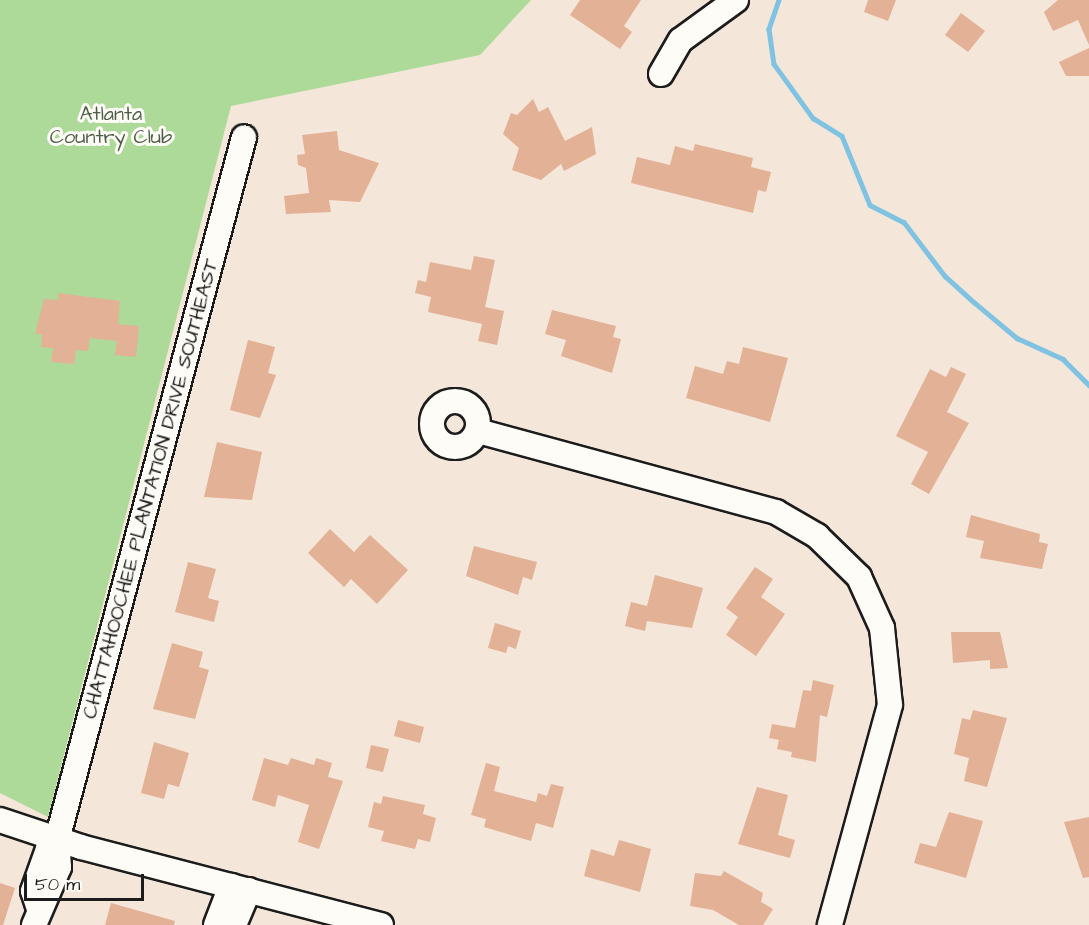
<!DOCTYPE html>
<style>
body{margin:0}
#map{position:relative;width:1089px;height:925px;overflow:hidden;background:#f5e6da;font-family:"Architects Daughter",sans-serif}
div>[style]{position:absolute}
.green>*{inset:0;background:#aeda99}
.stream>*{height:4.5px;margin:-2.25px;padding:0 2.25px;transform-origin:2.25px;border-radius:2.25px;background:#80c2e1}
.building>*{inset:0;background:#e3b196}
.roads{filter:drop-shadow(2px 0 #1c1c1c) drop-shadow(-2px 0 #1c1c1c) drop-shadow(0 2px #1c1c1c) drop-shadow(0 -2px #1c1c1c)}
.minor>*{height:24px;margin:-12px;padding:0 12px;transform-origin:12px;border-radius:12px;background:#fdfcf7}
.minor>.ring{margin:-12px;padding:0;box-sizing:content-box;background:none;border:24px solid #fdfcf7;border-radius:50%}
span{translate:-50% -50%;white-space:nowrap;text-align:center;line-height:1.15;-webkit-text-stroke:6px #fdfcf7;paint-order:stroke}
.park-label{font-size:20px;color:#4f5e48}
.street-label{font-size:20px;color:#1c1c1c}
.scale{position:absolute;left:24px;top:874px;width:120px;height:27px;box-sizing:border-box;border:3px solid #1c1c1c;border-top:0;padding-left:8px;font-size:18px;line-height:21px;white-space:nowrap;color:#1c1c1c;-webkit-text-stroke:4px #fdfcf7;paint-order:stroke}
</style>
<div id="map">
<div class="green">
<div style="clip-path:polygon(0 0,531px 0,480px 55px,231px 106px,48px 817px,0 793px)"></div>
</div>
<div class="stream">
<div style="left:779px;top:0;width:31px;rotate:109deg"></div>
<div style="left:769px;top:29px;width:35px;rotate:82deg"></div>
<div style="left:774px;top:64px;width:67px;rotate:54.2deg"></div>
<div style="left:813px;top:118px;width:34px;rotate:32deg"></div>
<div style="left:842px;top:136px;width:74px;rotate:67.9deg"></div>
<div style="left:870px;top:205px;width:38px;rotate:27deg"></div>
<div style="left:904px;top:222px;width:68px;rotate:52.8deg"></div>
<div style="left:945px;top:276px;width:40px;rotate:42deg"></div>
<div style="left:975px;top:303px;width:55px;rotate:39.8deg"></div>
<div style="left:1017px;top:338px;width:51px;rotate:24.5deg"></div>
<div style="left:1063px;top:359px;width:37px;rotate:45deg"></div>
</div>
<div class="building">
<div style="clip-path:polygon(580px 0,641px 0,624px 26px,632px 32px,620px 49px,570px 15px)"></div>
<div style="clip-path:polygon(868px 0,896px 0,888px 21px,864px 12px)"></div>
<div style="clip-path:polygon(1058px 0,1089px 0,1089px 45px,1078px 20px,1053px 31px,1044px 12px)"></div>
<div style="clip-path:polygon(961px 13px,985px 31px,968px 52px,945px 35px)"></div>
<div style="clip-path:polygon(1089px 48px,1089px 76px,1066px 76px,1059px 62px)"></div>
<div style="clip-path:polygon(533px 99px,539px 112px,548px 107px,565px 141px,592px 127px,596px 154px,564px 171px,561px 164px,541px 180px,512px 170px,519px 148px,503px 134px,511px 113px,517px 115px)"></div>
<div style="clip-path:polygon(337px 131px,339px 150px,379px 163px,360px 202px,329px 200px,331px 212px,286px 214px,284px 196px,309px 193px,306px 168px,298px 165px,297px 155px,305px 154px,302px 135px)"></div>
<div style="clip-path:polygon(695px 144px,753px 158px,751px 167px,771px 172px,766px 192px,758px 190px,753px 213px,631px 183px,637px 157px,670px 165px,675px 146px,693px 151px)"></div>
<div style="clip-path:polygon(474px 256px,495px 260px,485px 307px,504px 311px,497px 345px,478px 341px,482px 324px,428px 312px,431px 297px,415px 293px,418px 280px,426px 282px,430px 262px,471px 270px)"></div>
<div style="clip-path:polygon(58px 293px,120px 301px,118px 324px,139px 326px,136px 357px,115px 355px,117px 341px,90px 338px,88px 351px,76px 350px,74px 364px,51px 362px,53px 348px,41px 347px,42px 334px,35px 334px,44px 299px,58px 300px)"></div>
<div style="clip-path:polygon(552px 310px,616px 326px,613px 337px,621px 339px,612px 373px,561px 356px,566px 340px,545px 334px)"></div>
<div style="clip-path:polygon(248px 340px,275px 347px,268px 373px,276px 375px,260px 418px,230px 410px)"></div>
<div style="clip-path:polygon(743px 347px,788px 358px,770px 422px,686px 398px,695px 366px,723px 374px,727px 361px,739px 364px)"></div>
<div style="clip-path:polygon(951px 367px,966px 374px,947px 412px,969px 423px,929px 494px,911px 484px,928px 452px,896px 436px,930px 369px,946px 377px)"></div>
<div style="clip-path:polygon(217px 442px,262px 452px,252px 500px,204px 497px)"></div>
<div style="clip-path:polygon(971px 515px,1040px 534px,1039px 542px,1048px 544px,1042px 569px,980px 558px,984px 541px,966px 537px)"></div>
<div style="clip-path:polygon(330px 529px,354px 552px,370px 535px,408px 570px,377px 604px,351px 579px,344px 587px,308px 553px)"></div>
<div style="clip-path:polygon(474px 546px,537px 562px,532px 580px,523px 577px,518px 595px,466px 576px)"></div>
<div style="clip-path:polygon(188px 562px,216px 569px,208px 598px,219px 601px,214px 622px,175px 612px)"></div>
<div style="clip-path:polygon(755px 567px,773px 579px,761px 597px,785px 614px,756px 656px,726px 635px,738px 617px,726px 608px)"></div>
<div style="clip-path:polygon(655px 575px,703px 588px,692px 628px,647px 621px,645px 631px,625px 626px,631px 602px,647px 606px)"></div>
<div style="clip-path:polygon(495px 623px,521px 631px,516px 649px,508px 646px,506px 653px,488px 648px)"></div>
<div style="clip-path:polygon(951px 632px,1000px 632px,1008px 668px,990px 669px,990px 660px,953px 663px)"></div>
<div style="clip-path:polygon(172px 643px,203px 652px,199px 667px,209px 670px,195px 719px,153px 709px)"></div>
<div style="clip-path:polygon(813px 680px,834px 685px,827px 717px,820px 715px,816px 762px,791px 757px,792px 752px,777px 749px,779px 740px,769px 738px,772px 724px,795px 728px,803px 690px,811px 691px)"></div>
<div style="clip-path:polygon(973px 710px,1007px 718px,987px 787px,964px 781px,969px 758px,954px 754px,962px 718px,970px 720px)"></div>
<div style="clip-path:polygon(398px 720px,424px 727px,420px 743px,394px 736px)"></div>
<div style="clip-path:polygon(154px 742px,189px 753px,179px 787px,168px 784px,164px 799px,141px 793px)"></div>
<div style="clip-path:polygon(371px 745px,389px 749px,383px 772px,366px 768px)"></div>
<div style="clip-path:polygon(264px 758px,288px 765px,291px 758px,314px 765px,316px 758px,332px 763px,328px 777px,343px 781px,319px 849px,298px 842px,309px 805px,278px 795px,275px 807px,252px 800px)"></div>
<div style="clip-path:polygon(486px 763px,500px 767px,494px 791px,536px 802px,538px 793px,547px 796px,551px 784px,564px 787px,553px 828px,536px 823px,531px 841px,484px 827px,486px 819px,471px 815px)"></div>
<div style="clip-path:polygon(757px 787px,788px 795px,778px 835px,795px 840px,790px 858px,738px 844px)"></div>
<div style="clip-path:polygon(383px 796px,425px 805px,423px 814px,436px 818px,430px 842px,418px 839px,415px 849px,381px 841px,384px 831px,368px 827px,374px 802px,381px 804px)"></div>
<div style="clip-path:polygon(949px 812px,983px 821px,966px 878px,914px 863px,920px 843px,936px 847px)"></div>
<div style="clip-path:polygon(1089px 817px,1089px 877px,1083px 878px,1064px 822px)"></div>
<div style="clip-path:polygon(619px 840px,651px 849px,640px 892px,584px 876px,591px 849px,614px 856px)"></div>
<div style="clip-path:polygon(724px 871px,763px 893px,761px 902px,773px 909px,763px 925px,739px 925px,713px 910px,690px 906px,695px 873px,721px 876px)"></div>
<div style="clip-path:polygon(0 883px,15px 888px,3px 925px,0 925px)"></div>
<div style="clip-path:polygon(111px 903px,175px 921px,174px 925px,105px 925px)"></div>
</div>
<div class="roads">
<div class="minor">
<div style="left:661px;top:74px;width:39px;rotate:-60deg"></div>
<div style="left:681px;top:40px;width:68px;rotate:-36deg"></div>
<div class="ring" style="left:432px;top:401px;width:22px;height:22px"></div>
<div style="left:478px;top:431px;width:309px;rotate:15.2deg"></div>
<div style="left:776px;top:512px;width:48px;rotate:30.3deg"></div>
<div style="left:817px;top:536px;width:59px;rotate:44.3deg"></div>
<div style="left:859px;top:577px;width:56px;rotate:65.7deg"></div>
<div style="left:882px;top:628px;width:77px;rotate:84.1deg"></div>
<div style="left:890px;top:705px;width:228px;rotate:105.3deg"></div>
<div style="left:0;top:820px;width:85px;rotate:18.4deg"></div>
<div style="left:81px;top:847px;width:310px;rotate:14.6deg"></div>
<div style="left:39px;top:909px;width:19px;rotate:-108deg"></div>
<div style="left:33px;top:891px;width:45px;rotate:-70.3deg"></div>
<div style="left:48px;top:849px;width:13px;rotate:-45deg"></div>
<div style="left:34px;top:925px;width:63px;rotate:-66.7deg"></div>
<div style="left:59px;top:867px;width:27px;rotate:-94deg"></div>
<div style="left:57px;top:840px;width:727px;rotate:-75.1deg"></div>
<div style="left:216px;top:925px;width:42px;rotate:-69deg"></div>
<div style="left:234px;top:925px;width:38px;rotate:-67deg"></div>
</div>
</div>
<div class="park-label">
<span style="left:111px;top:126px">Atlanta<br>Country Club</span>
</div>
<div class="street-label">
<span style="left:151px;top:489px;rotate:-75deg">CHATTAHOOCHEE PLANTATION DRIVE SOUTHEAST</span>
</div>
<div class="scale">50 m</div>
</div>
